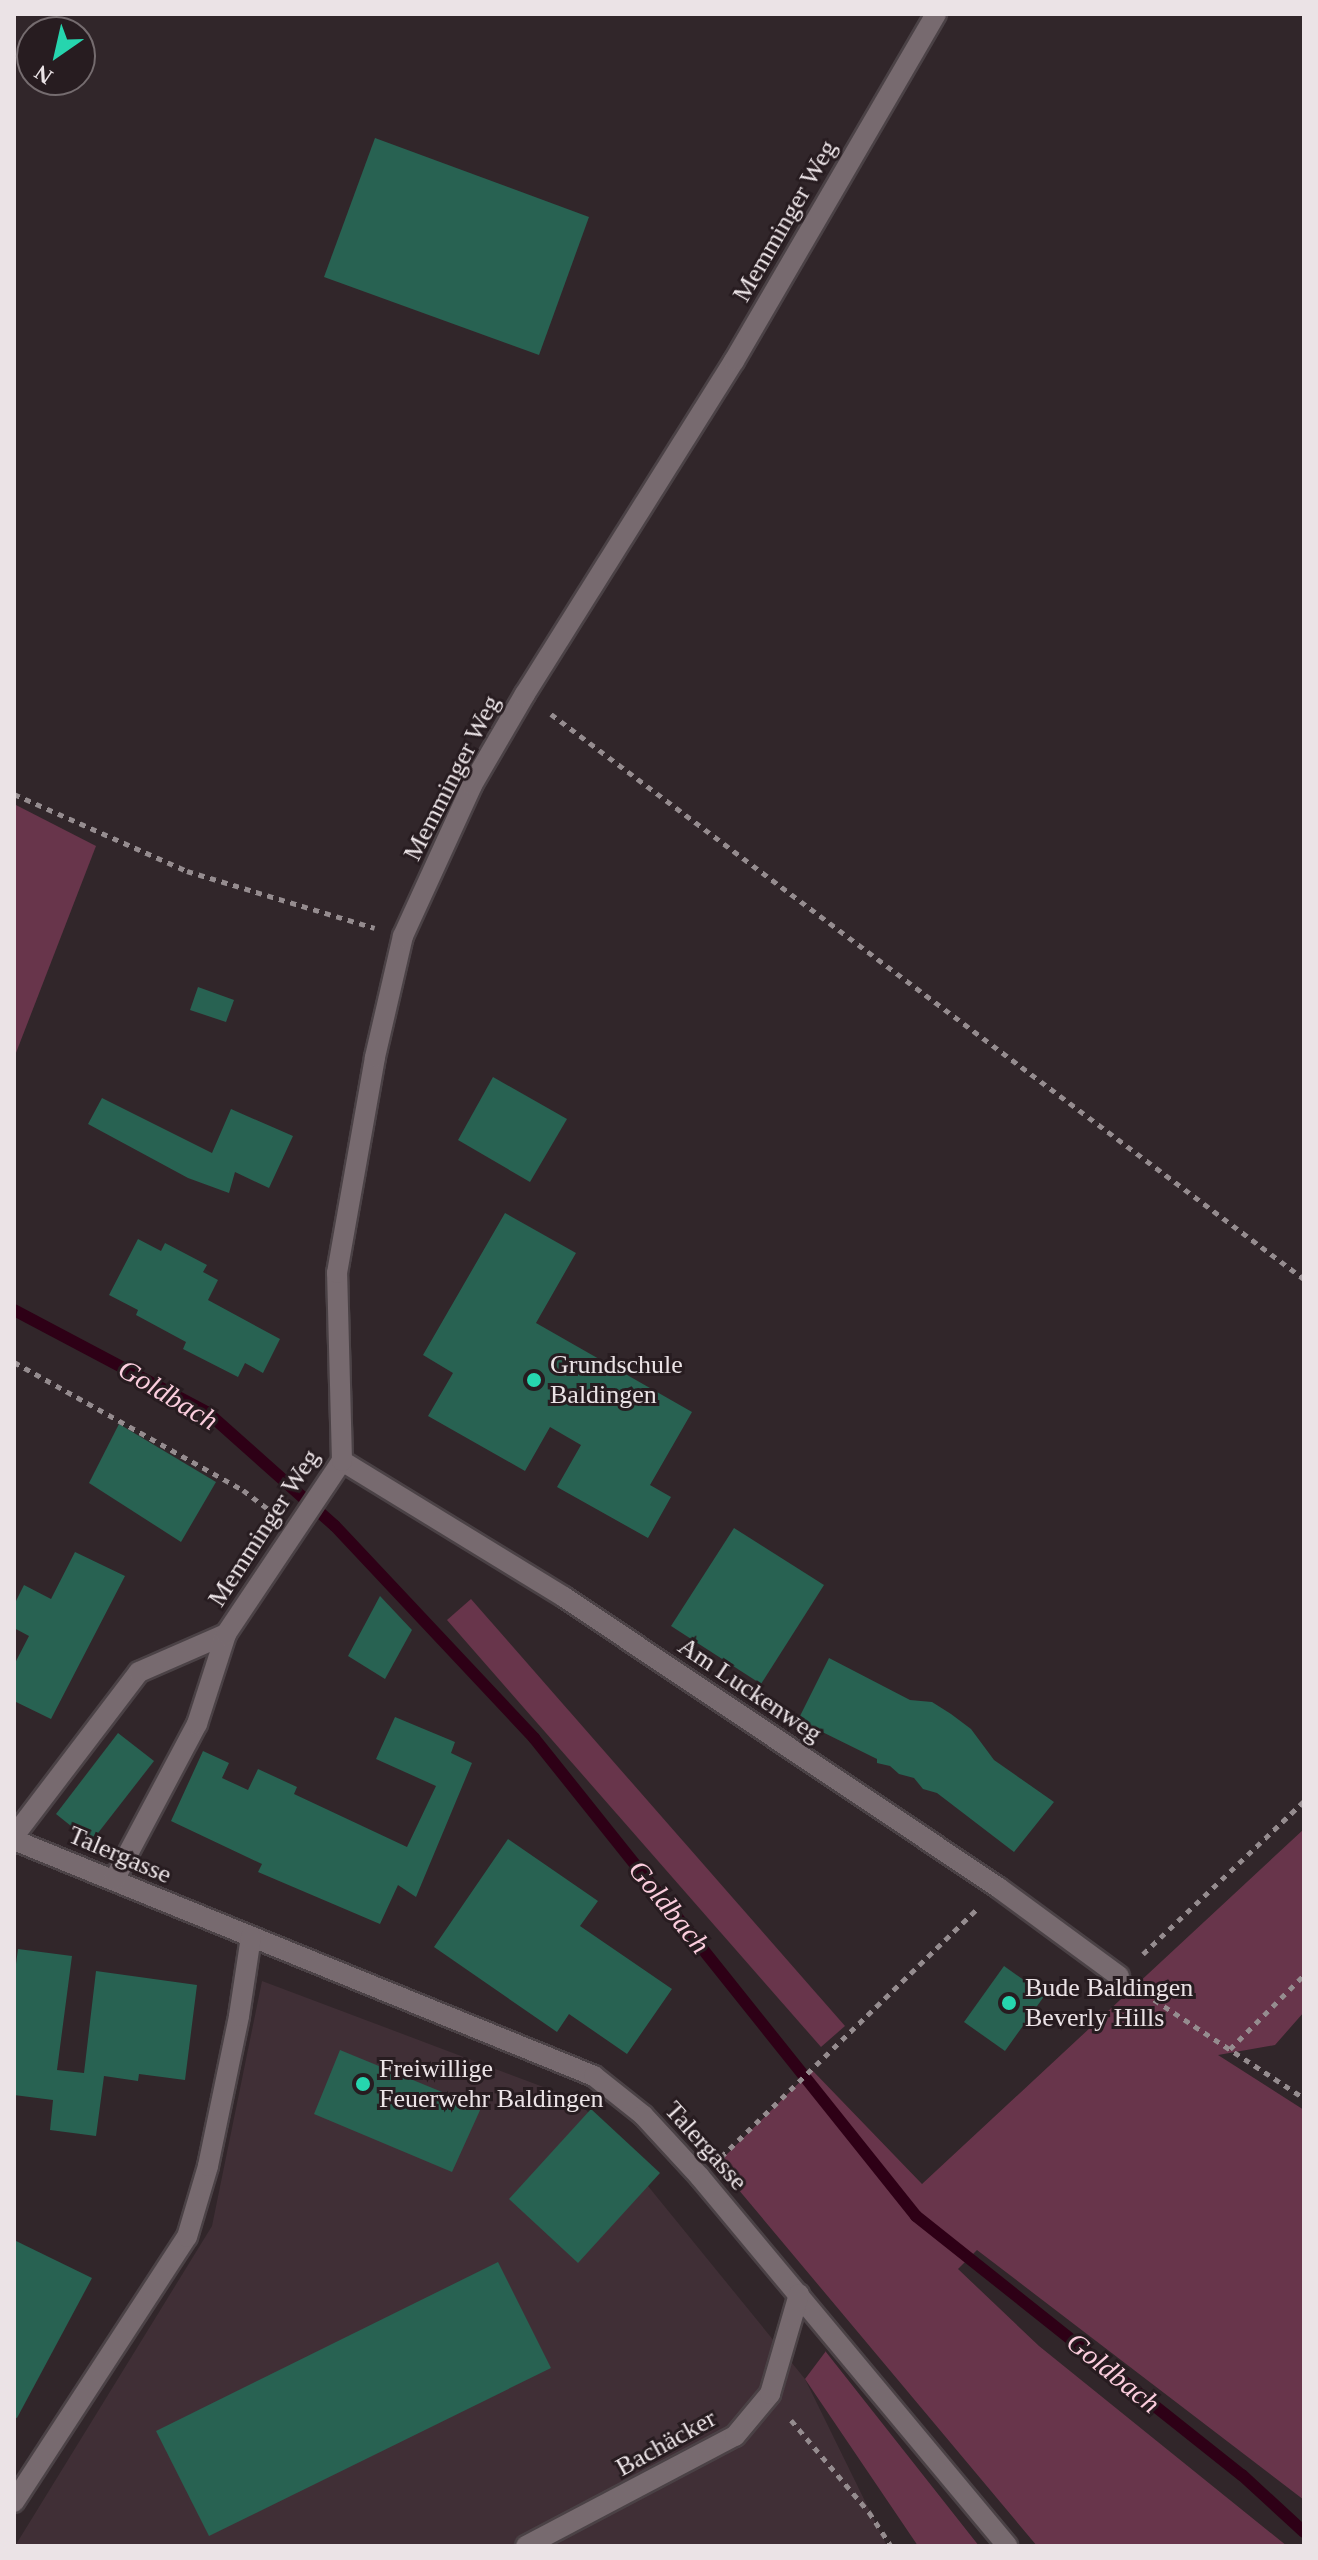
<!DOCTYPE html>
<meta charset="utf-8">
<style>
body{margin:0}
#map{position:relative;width:1318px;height:2560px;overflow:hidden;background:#31262a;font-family:Georgia,serif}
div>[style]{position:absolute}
.built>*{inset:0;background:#402f36}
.green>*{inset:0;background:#68354b}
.stream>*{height:12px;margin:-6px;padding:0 6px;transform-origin:6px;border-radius:6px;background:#2e0016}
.building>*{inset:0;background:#286252}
.path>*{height:5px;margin-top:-2.5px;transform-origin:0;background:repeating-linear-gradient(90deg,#958c8f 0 6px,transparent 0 12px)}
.roads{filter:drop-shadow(2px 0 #4b4246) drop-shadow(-2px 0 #4b4246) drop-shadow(0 2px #4b4246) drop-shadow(0 -2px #4b4246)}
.street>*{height:20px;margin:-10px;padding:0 10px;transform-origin:10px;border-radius:10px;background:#776a6f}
.dots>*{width:22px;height:22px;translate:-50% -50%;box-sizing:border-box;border:4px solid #271c20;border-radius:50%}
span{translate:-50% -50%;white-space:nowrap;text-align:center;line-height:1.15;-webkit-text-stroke:6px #271c20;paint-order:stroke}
.street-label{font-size:26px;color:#ebe3e6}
.poi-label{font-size:26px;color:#ebe3e6}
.left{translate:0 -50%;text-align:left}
.water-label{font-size:28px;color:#fbcddd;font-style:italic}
.frame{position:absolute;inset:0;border:16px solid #ebe3e6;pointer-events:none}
.north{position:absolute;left:16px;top:16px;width:80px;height:80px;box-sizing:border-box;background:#271c20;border:2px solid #756c6f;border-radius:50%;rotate:214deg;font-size:22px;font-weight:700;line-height:32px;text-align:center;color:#ebe3e6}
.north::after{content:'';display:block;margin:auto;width:28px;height:36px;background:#26d5ae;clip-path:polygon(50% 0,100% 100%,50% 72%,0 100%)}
</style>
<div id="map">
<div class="built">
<div style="clip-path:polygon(262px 1981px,578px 2100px,805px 2379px,887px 2546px,15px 2546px,212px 2226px)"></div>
</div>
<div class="green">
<div style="clip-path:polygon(14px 804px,96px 846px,14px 1058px)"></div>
<div style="clip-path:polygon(471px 1599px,845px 2026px,821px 2047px,447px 1620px)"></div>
<div style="clip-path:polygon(1304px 1829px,1304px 2012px,1275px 2045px,1218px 2055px,1304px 2110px,1304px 2500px,977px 2250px,958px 2269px,1039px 2346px,1287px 2546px,1037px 2546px,717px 2164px,812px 2070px,922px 2184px)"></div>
<div style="clip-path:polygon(826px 2351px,826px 2352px,979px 2546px,918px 2546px,805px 2379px)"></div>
</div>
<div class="stream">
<div style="left:14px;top:1310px;width:218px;rotate:27.9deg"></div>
<div style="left:207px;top:1412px;width:171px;rotate:41.7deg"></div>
<div style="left:335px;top:1526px;width:291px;rotate:46.8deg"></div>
<div style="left:534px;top:1738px;width:612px;rotate:51.37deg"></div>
<div style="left:916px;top:2216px;width:416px;rotate:38.5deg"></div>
<div style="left:1242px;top:2475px;width:84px;rotate:42.6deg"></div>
</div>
<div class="building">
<div style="clip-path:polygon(375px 138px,589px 217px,539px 355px,324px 277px)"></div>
<div style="clip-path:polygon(198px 987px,234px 1000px,226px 1022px,190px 1010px)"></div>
<div style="clip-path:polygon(493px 1077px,567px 1119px,530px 1182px,458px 1140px)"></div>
<div style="clip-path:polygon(102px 1098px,212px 1153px,231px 1109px,293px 1136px,269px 1188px,235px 1172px,229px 1193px,188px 1178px,88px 1124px)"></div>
<div style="clip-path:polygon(505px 1213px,576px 1253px,536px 1323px,692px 1412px,650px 1485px,671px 1497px,648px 1538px,557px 1487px,581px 1445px,550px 1427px,525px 1471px,428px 1416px,453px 1373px,423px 1355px)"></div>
<div style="clip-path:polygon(138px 1239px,161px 1251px,165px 1243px,207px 1265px,203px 1272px,218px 1280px,208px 1300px,280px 1339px,263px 1373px,245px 1363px,238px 1377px,183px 1349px,186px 1342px,136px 1315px,138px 1310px,109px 1295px)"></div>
<div style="clip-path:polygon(119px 1424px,216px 1482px,181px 1542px,89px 1483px)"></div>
<div style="clip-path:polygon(734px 1528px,824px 1585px,761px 1684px,671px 1626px)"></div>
<div style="clip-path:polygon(75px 1552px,125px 1576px,51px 1719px,14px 1701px,14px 1665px,29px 1636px,14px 1628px,14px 1605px,24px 1585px,51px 1599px)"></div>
<div style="clip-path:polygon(380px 1596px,412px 1630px,385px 1679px,348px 1656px)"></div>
<div style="clip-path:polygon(829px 1658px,910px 1700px,932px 1702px,951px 1714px,971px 1729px,994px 1760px,1054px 1802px,1014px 1852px,937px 1793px,923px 1789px,914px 1778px,899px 1774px,890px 1766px,877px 1763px,877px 1759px,798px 1720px)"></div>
<div style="clip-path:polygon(395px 1717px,455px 1742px,451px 1753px,472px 1763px,416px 1897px,398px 1885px,380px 1924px,258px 1872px,262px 1864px,171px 1821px,203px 1751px,229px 1763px,222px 1778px,248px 1790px,258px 1769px,297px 1787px,294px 1794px,407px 1847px,436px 1786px,376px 1759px)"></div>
<div style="clip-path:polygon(118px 1733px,154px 1761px,91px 1842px,56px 1814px)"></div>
<div style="clip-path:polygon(508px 1839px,598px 1901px,580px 1926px,672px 1989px,627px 2054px,569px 2014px,557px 2032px,434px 1947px)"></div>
<div style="clip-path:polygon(18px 1949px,72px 1956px,57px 2070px,84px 2073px,96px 1971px,197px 1985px,185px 2080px,139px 2074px,138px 2081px,104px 2076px,96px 2136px,50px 2130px,53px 2100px,14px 2095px,14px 1979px)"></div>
<div style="clip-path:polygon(1004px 1966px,1045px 1995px,1005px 2051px,964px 2022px)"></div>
<div style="clip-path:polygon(340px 2050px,481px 2108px,452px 2172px,314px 2114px)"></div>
<div style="clip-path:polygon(591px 2109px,660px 2173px,578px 2263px,509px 2199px)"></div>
<div style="clip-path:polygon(14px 2240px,92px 2278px,17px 2418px,14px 2417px)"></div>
<div style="clip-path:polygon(498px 2262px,551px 2368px,209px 2536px,156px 2431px)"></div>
</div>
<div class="path">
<div style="left:551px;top:714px;width:941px;rotate:36.88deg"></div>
<div style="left:14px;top:794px;width:189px;rotate:24deg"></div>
<div style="left:187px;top:871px;width:196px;rotate:16.9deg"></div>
<div style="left:14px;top:1362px;width:262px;rotate:29.2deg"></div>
<div style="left:243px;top:1490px;width:34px;rotate:37deg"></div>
<div style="left:1143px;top:1954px;width:222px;rotate:-43.5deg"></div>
<div style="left:1144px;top:1993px;width:191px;rotate:33.3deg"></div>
<div style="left:1230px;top:2049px;width:105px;rotate:-45deg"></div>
<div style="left:721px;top:2157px;width:355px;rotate:-44.1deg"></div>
<div style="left:791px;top:2420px;width:121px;rotate:49.7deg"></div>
<div style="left:869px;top:2512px;width:40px;rotate:57.1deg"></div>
</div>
<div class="roads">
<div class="street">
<div style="left:342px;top:1461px;width:260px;rotate:31.5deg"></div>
<div style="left:564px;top:1597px;width:523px;rotate:33.78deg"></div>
<div style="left:999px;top:1888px;width:149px;rotate:36.3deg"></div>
<div style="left:14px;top:1836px;width:206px;rotate:-52.7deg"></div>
<div style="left:139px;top:1672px;width:95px;rotate:-23.6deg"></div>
<div style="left:14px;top:1840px;width:626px;rotate:22.14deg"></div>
<div style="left:594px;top:2076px;width:63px;rotate:38.5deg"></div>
<div style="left:643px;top:2115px;width:84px;rotate:47.4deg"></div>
<div style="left:700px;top:2177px;width:480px;rotate:50.2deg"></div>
<div style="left:114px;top:1880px;width:177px;rotate:-62deg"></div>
<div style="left:197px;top:1724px;width:95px;rotate:-72.1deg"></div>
<div style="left:226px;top:1634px;width:208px;rotate:-56.2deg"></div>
<div style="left:342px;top:1461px;width:188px;rotate:-91.5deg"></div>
<div style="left:337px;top:1273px;width:219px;rotate:-80deg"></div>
<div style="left:375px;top:1057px;width:124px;rotate:-77deg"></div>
<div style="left:403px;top:936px;width:166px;rotate:-65.4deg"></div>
<div style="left:472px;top:785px;width:105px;rotate:-59.8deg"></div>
<div style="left:525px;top:694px;width:393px;rotate:-57.9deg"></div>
<div style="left:734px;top:361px;width:402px;rotate:-59.8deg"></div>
<div style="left:14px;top:2502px;width:316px;rotate:-56.9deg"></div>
<div style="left:187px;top:2237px;width:74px;rotate:-73.5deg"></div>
<div style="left:208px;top:2166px;width:153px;rotate:-78.3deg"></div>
<div style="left:239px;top:2016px;width:80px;rotate:-81.4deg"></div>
<div style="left:526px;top:2546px;width:236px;rotate:-27.8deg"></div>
<div style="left:735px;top:2436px;width:55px;rotate:-50.2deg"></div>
<div style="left:770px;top:2394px;width:104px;rotate:-73.8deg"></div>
</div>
</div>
<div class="dots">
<div style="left:534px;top:1380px;background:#26d5ae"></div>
<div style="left:1009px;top:2003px;background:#26d5ae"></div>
<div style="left:363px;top:2084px;background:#26d5ae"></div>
</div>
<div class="street-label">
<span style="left:785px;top:221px;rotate:-60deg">Memminger Weg</span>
<span style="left:452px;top:778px;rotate:-63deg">Memminger Weg</span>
<span style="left:264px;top:1528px;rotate:-57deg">Memminger Weg</span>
<span style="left:750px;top:1690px;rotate:34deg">Am Luckenweg</span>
<span style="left:120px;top:1855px;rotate:23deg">Talergasse</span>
<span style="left:706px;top:2146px;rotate:48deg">Talergasse</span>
<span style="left:666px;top:2443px;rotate:-29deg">Bachäcker</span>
</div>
<div class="poi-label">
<span class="left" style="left:550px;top:1380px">Grundschule<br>Baldingen</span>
<span class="left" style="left:1025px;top:2003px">Bude Baldingen<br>Beverly Hills</span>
<span class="left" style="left:379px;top:2084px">Freiwillige<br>Feuerwehr Baldingen</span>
</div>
<div class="water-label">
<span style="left:168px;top:1395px;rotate:31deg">Goldbach</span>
<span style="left:669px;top:1907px;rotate:51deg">Goldbach</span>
<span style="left:1113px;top:2373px;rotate:39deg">Goldbach</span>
</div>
<div class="frame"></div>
<div class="north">N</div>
</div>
